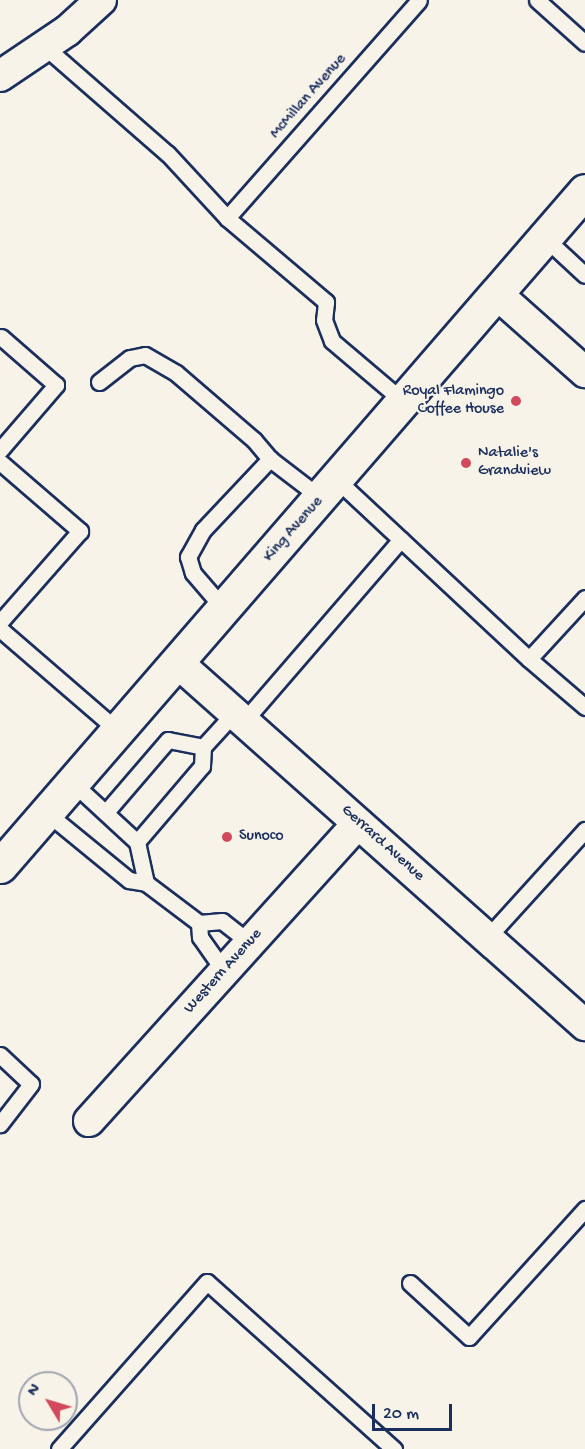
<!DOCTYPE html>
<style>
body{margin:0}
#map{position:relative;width:585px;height:1449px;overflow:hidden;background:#f7f3e8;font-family:"Gochi Hand",sans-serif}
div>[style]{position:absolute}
.roads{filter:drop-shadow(2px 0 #1b2f5e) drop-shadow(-2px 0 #1b2f5e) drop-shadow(0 2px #1b2f5e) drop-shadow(0 -2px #1b2f5e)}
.lane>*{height:15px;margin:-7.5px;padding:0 7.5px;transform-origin:7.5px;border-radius:7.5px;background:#f7f3e8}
.street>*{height:30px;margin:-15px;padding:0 15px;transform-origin:15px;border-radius:15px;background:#f7f3e8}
.secondary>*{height:33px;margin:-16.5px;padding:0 16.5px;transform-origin:16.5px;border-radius:16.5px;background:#f7f3e8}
.dots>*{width:16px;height:16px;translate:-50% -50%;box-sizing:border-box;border:3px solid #f7f3e8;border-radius:50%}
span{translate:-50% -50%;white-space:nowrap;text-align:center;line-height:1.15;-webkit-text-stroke:4.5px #f7f3e8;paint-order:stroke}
.street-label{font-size:16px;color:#1b2f5e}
.poi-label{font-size:16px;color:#1b2f5e}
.right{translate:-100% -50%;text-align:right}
.left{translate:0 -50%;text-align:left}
.north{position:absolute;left:18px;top:1371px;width:60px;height:60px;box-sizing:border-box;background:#f7f3e8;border:2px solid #9fa5b1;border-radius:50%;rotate:308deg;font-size:16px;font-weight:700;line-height:24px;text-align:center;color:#1b2f5e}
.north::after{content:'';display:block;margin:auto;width:21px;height:27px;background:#d1495b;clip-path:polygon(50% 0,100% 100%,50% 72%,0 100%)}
.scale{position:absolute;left:372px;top:1404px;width:80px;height:27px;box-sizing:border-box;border:3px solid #1b2f5e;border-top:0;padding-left:8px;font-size:18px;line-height:21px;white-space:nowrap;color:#1b2f5e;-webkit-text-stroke:4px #f7f3e8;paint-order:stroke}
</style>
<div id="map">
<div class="roads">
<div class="lane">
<div style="left:537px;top:0;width:64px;rotate:41.9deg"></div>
<div style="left:44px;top:46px;width:164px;rotate:41.1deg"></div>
<div style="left:168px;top:154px;width:87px;rotate:47.3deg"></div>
<div style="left:227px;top:218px;width:130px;rotate:40.3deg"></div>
<div style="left:326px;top:302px;width:18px;rotate:96deg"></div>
<div style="left:324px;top:320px;width:22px;rotate:69deg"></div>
<div style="left:332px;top:341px;width:94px;rotate:40.3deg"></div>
<div style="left:227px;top:218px;width:290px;rotate:-48.6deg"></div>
<div style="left:545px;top:238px;width:54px;rotate:42.8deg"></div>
<div style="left:99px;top:382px;width:39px;rotate:-38deg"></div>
<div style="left:130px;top:358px;width:15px;rotate:-11deg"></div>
<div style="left:145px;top:355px;width:36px;rotate:30deg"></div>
<div style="left:176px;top:373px;width:103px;rotate:40.7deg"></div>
<div style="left:254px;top:440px;width:25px;rotate:50deg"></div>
<div style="left:0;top:450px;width:86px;rotate:-49.3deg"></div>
<div style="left:56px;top:385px;width:73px;rotate:-138.9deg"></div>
<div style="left:0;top:462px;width:106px;rotate:40.8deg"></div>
<div style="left:80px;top:531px;width:121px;rotate:131.3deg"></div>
<div style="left:337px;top:480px;width:262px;rotate:43deg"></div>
<div style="left:529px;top:659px;width:83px;rotate:-47.4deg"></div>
<div style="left:224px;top:609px;width:48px;rotate:-130.7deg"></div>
<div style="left:193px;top:573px;width:17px;rotate:-107deg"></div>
<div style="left:188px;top:557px;width:31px;rotate:-61deg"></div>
<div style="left:203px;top:530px;width:98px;rotate:-46.7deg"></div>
<div style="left:270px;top:459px;width:64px;rotate:37.4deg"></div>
<div style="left:0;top:629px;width:156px;rotate:40.8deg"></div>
<div style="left:529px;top:659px;width:74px;rotate:40.6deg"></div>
<div style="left:244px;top:721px;width:240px;rotate:-49.2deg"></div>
<div style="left:73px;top:783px;width:87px;rotate:42.7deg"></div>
<div style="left:137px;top:842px;width:100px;rotate:-49.5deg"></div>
<div style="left:202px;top:766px;width:19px;rotate:-87deg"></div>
<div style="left:203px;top:747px;width:46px;rotate:-47.6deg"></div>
<div style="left:106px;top:812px;width:95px;rotate:-49.3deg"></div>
<div style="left:168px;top:740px;width:36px;rotate:11deg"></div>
<div style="left:47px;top:813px;width:106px;rotate:39.3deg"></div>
<div style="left:129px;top:880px;width:17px;rotate:10deg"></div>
<div style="left:137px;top:842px;width:42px;rotate:77.6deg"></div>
<div style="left:146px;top:883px;width:66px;rotate:37deg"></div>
<div style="left:199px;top:923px;width:23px;rotate:-5deg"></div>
<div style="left:222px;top:921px;width:36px;rotate:38deg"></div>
<div style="left:199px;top:923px;width:14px;rotate:86deg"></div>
<div style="left:200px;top:937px;width:42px;rotate:54.8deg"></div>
<div style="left:487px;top:938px;width:146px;rotate:-47.8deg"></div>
<div style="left:0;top:1055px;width:42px;rotate:43.1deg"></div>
<div style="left:31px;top:1084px;width:51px;rotate:127.8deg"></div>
<div style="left:410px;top:1283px;width:80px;rotate:42.5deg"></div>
<div style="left:469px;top:1337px;width:173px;rotate:-47.8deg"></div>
<div style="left:59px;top:1449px;width:223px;rotate:-48.5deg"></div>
<div style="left:207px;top:1282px;width:251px;rotate:41.8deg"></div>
</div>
<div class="street">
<div style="left:0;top:76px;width:81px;rotate:-33.9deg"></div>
<div style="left:67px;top:31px;width:46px;rotate:-42.4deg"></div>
<div style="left:497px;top:294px;width:118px;rotate:41.6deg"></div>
<div style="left:178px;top:663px;width:545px;rotate:41.65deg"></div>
<div style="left:89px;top:1121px;width:401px;rotate:-47.9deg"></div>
</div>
<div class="secondary">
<div style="left:0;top:866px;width:893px;rotate:-49.09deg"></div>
</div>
</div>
<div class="dots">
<div style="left:516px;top:401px;background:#d1495b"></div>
<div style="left:466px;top:463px;background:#d1495b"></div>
<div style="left:227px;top:837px;background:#d1495b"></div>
</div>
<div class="street-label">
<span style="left:309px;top:97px;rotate:-49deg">McMillan Avenue</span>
<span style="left:294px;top:530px;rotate:-49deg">King Avenue</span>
<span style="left:382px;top:844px;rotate:42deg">Gerrard Avenue</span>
<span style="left:224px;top:972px;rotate:-48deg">Western Avenue</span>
</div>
<div class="poi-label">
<span class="right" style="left:504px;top:401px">Royal Flamingo<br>Coffee House</span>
<span class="left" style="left:478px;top:463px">Natalie's<br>Grandview</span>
<span class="left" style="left:239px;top:837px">Sunoco</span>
</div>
<div class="north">N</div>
<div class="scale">20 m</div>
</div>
